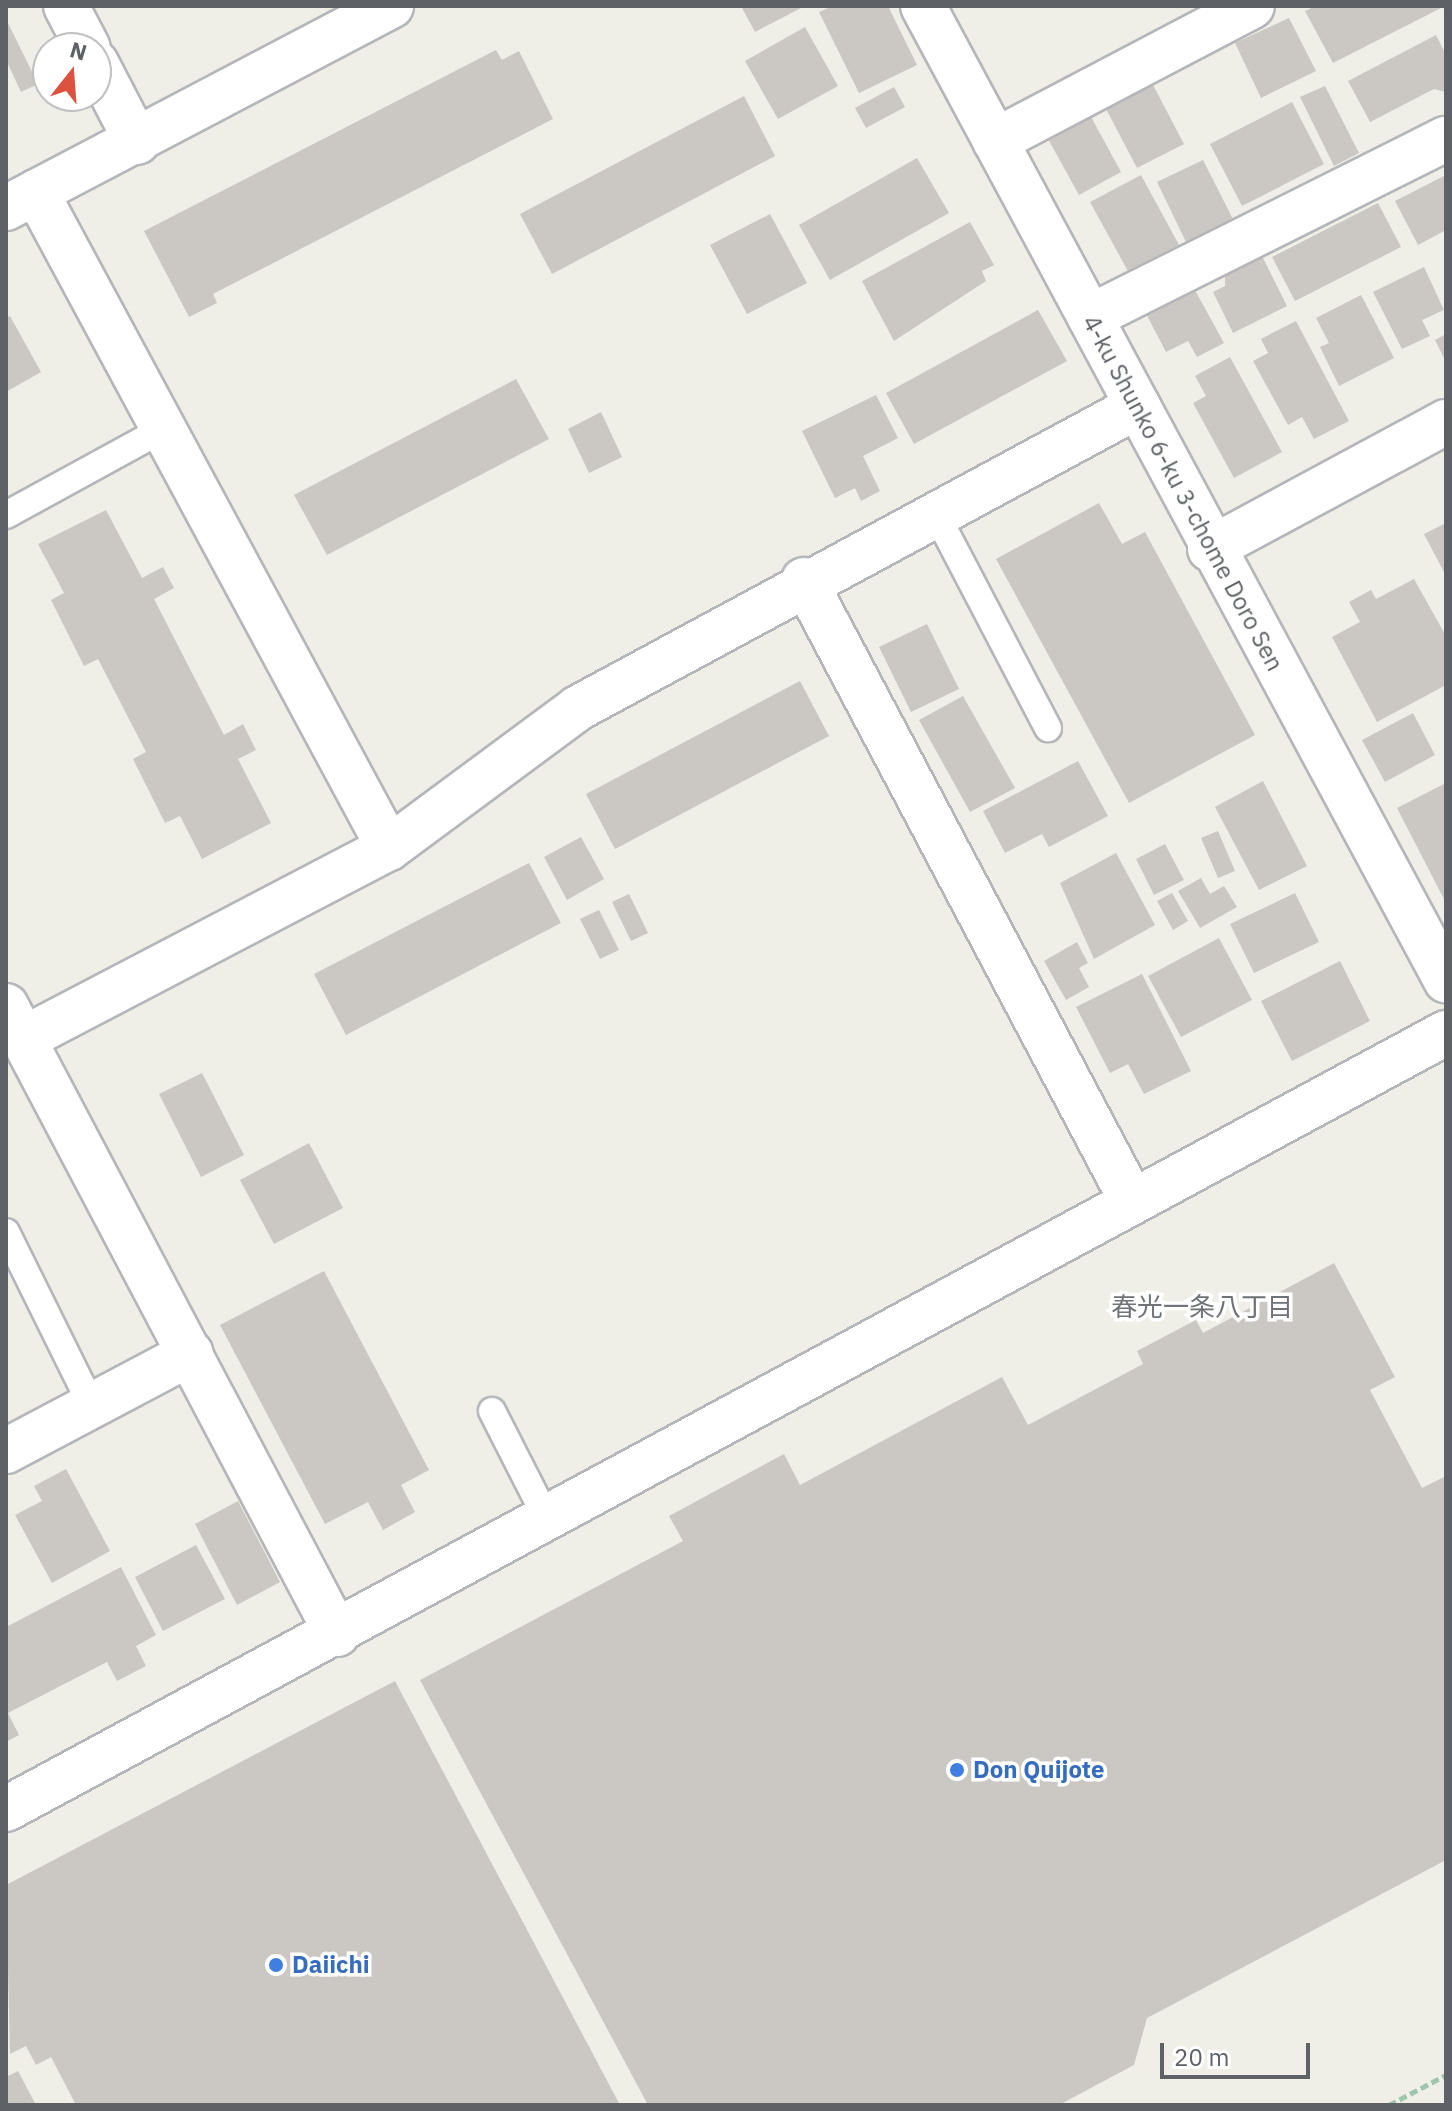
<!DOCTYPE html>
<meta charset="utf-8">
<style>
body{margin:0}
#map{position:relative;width:1452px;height:2111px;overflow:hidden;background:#efeee7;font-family:"IBM Plex Sans","Noto Sans JP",sans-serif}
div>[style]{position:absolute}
.building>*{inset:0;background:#cbc8c4}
.path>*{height:5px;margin-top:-2.5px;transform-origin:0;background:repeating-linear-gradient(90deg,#9ec6ac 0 8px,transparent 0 12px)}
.roads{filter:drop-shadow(2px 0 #b4b6ba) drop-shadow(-2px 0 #b4b6ba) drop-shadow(0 2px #b4b6ba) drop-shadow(0 -2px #b4b6ba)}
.lane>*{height:26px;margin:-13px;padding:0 13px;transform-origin:13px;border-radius:13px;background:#fff}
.street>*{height:44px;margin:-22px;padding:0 22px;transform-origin:22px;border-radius:22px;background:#fff}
.dots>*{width:22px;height:22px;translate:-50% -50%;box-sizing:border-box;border:4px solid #fff;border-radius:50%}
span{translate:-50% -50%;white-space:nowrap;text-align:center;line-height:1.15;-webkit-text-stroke:7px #fff;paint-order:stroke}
.street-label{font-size:24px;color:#5e6166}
.shop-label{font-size:24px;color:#366cbe;font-weight:700}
.left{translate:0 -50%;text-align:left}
.neighbourhood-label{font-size:26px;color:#6f7378}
.frame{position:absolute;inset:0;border:8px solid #5e6166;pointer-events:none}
.north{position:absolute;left:32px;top:32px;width:80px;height:80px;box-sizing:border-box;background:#fff;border:2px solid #bfc0c2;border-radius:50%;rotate:17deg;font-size:22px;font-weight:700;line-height:32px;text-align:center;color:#5e6166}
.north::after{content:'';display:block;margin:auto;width:28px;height:36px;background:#dd523f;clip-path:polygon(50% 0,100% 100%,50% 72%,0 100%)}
.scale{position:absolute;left:1160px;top:2043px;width:150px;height:36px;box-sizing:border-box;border:4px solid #5e6166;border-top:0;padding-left:10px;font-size:24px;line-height:28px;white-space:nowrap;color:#5e6166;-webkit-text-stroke:6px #fff;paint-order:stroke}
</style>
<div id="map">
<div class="building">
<div style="clip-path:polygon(741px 6px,805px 6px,755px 32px)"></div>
<div style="clip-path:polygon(833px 6px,888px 6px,917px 65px,859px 93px,819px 12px)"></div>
<div style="clip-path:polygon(1316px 6px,1445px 6px,1333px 63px,1305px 11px)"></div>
<div style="clip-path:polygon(1289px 18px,1316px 71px,1261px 98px,1235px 43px)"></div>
<div style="clip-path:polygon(6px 19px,38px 84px,21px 92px,6px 60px)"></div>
<div style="clip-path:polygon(805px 27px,838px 86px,778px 119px,745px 61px)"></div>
<div style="clip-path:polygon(1436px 35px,1446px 55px,1446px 92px,1434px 89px,1370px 122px,1348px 81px)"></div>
<div style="clip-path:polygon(496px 50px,502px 60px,519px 51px,553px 119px,213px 294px,217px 303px,189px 317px,144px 231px)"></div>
<div style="clip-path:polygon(1152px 83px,1184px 144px,1137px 168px,1105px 107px)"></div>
<div style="clip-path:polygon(1325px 86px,1359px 153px,1334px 166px,1300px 97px)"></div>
<div style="clip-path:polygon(894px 87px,905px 107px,866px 128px,855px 108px)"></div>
<div style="clip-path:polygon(744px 96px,775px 156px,552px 274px,520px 214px)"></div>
<div style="clip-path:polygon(1292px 102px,1324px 164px,1242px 206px,1210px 144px)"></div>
<div style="clip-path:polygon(1090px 115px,1121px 172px,1079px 195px,1047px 137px)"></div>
<div style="clip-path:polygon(917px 158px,949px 213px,830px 280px,799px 225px)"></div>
<div style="clip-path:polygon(1203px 160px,1234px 221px,1187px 244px,1157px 182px)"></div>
<div style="clip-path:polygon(1141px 175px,1179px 245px,1129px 273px,1090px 202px)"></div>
<div style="clip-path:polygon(1446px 175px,1446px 230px,1418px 245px,1395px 201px)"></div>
<div style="clip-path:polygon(1378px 203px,1401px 247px,1295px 301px,1272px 257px)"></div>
<div style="clip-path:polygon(770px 214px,807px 283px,747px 314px,710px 245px)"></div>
<div style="clip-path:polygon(970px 222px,994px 265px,982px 271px,986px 281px,894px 341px,862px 281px)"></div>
<div style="clip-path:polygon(1259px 250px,1287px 306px,1233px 333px,1213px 292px,1225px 286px,1225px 267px)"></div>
<div style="clip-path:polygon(1424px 267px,1444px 310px,1422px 320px,1430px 336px,1402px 349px,1373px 292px)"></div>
<div style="clip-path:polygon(1190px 281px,1224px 343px,1197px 357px,1188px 341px,1166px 352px,1142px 306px)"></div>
<div style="clip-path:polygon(1361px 295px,1394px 358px,1339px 386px,1320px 347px,1329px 343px,1316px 318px)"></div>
<div style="clip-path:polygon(1038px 310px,1067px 361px,914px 444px,886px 393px)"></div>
<div style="clip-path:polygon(10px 316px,41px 372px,6px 392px,6px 318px)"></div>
<div style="clip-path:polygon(1296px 321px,1349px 421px,1314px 439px,1302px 417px,1288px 425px,1253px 361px,1268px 353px,1261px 339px)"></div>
<div style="clip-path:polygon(1446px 334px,1446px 362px,1435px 340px)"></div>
<div style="clip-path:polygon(1230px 357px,1282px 452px,1234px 478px,1193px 403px,1206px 396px,1195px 376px)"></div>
<div style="clip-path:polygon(516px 379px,549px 439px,327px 555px,294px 495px)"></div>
<div style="clip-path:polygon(876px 395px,898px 438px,863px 456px,880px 491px,861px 501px,855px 488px,835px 498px,802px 431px)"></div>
<div style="clip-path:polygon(601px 412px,622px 457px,589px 473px,568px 429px)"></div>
<div style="clip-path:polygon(1099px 503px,1122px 544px,1145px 532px,1255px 735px,1129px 803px,996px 559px)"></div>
<div style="clip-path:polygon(106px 510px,142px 578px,163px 567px,174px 588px,154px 599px,224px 735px,243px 724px,256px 750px,238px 759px,271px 823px,202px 859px,180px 816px,165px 823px,133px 759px,146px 752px,98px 659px,84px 666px,51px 600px,64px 593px,38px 544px)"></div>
<div style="clip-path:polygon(1446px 523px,1446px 576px,1424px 534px)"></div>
<div style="clip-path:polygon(1414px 579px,1446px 636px,1446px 685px,1377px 722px,1332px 637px,1360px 622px,1349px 602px,1371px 590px,1376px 599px)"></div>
<div style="clip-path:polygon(927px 624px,959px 689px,911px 712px,879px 647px)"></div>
<div style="clip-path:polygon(800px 681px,829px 736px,615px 849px,586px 794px)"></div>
<div style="clip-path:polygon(963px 696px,1015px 788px,970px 812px,919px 720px)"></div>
<div style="clip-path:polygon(1413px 713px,1435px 755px,1385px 782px,1362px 740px)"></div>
<div style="clip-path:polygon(1078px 761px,1108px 816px,1049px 847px,1042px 834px,1005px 853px,983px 811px)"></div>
<div style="clip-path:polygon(1263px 781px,1307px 866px,1259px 890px,1215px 807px)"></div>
<div style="clip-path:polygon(1446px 783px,1446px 903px,1397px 808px)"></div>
<div style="clip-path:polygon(1218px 831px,1235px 871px,1218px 878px,1201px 838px)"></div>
<div style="clip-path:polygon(581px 837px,604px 879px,567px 900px,544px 857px)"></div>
<div style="clip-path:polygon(1165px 844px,1184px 880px,1154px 895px,1136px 859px)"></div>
<div style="clip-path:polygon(1116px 853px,1155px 925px,1094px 959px,1060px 883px)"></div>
<div style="clip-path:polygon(529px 863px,561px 923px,346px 1035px,314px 974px)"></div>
<div style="clip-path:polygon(1201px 878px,1210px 894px,1224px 886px,1237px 907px,1200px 928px,1178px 891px)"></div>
<div style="clip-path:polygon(1172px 893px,1188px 921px,1173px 930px,1157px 901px)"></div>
<div style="clip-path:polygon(1295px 893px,1319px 942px,1254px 973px,1230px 924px)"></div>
<div style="clip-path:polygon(629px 894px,648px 933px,631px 941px,612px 902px)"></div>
<div style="clip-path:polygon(599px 910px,619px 950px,600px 959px,580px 919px)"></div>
<div style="clip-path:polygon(1219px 938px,1252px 1000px,1181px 1037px,1148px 976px)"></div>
<div style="clip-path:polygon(1077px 942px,1088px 963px,1079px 968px,1089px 987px,1066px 1000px,1044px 961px)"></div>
<div style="clip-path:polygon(1340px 961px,1370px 1021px,1292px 1061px,1261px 1001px)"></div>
<div style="clip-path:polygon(1142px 974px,1191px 1071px,1144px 1094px,1128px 1064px,1110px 1073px,1076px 1007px)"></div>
<div style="clip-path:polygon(202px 1073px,244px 1155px,201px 1177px,159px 1094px)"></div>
<div style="clip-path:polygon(309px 1143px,343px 1208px,274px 1244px,240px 1180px)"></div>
<div style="clip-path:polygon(1334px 1263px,1395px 1377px,1370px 1390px,1422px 1488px,1446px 1476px,1446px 1860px,1147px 2018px,1134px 2065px,1059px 2105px,648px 2105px,420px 1680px,683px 1541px,669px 1516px,784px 1454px,800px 1485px,1002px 1377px,1028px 1425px,1143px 1364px,1137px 1351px,1196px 1320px,1203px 1333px)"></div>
<div style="clip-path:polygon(324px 1271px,429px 1470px,401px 1485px,415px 1512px,383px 1530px,368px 1502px,325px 1524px,220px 1325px)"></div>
<div style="clip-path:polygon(66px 1469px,110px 1551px,52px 1583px,15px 1515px,42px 1501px,34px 1486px)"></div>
<div style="clip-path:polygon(238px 1501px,280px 1582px,237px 1605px,195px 1524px)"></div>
<div style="clip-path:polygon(196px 1545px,225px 1599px,163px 1631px,135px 1577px)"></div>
<div style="clip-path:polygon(121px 1567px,156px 1635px,136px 1646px,146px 1666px,117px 1681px,107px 1662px,8px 1713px,19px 1735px,6px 1742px,6px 1627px)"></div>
<div style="clip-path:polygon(395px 1681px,620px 2105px,76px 2105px,51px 2057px,36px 2065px,26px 2046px,10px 2054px,6px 1885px)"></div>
<div style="clip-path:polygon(18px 2071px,36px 2105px,6px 2105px,6px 2077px)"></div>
</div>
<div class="path">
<div style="left:1389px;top:2105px;width:64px;rotate:-27.8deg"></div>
</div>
<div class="roads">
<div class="lane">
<div style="left:935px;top:512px;width:244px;rotate:62.4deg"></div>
<div style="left:6px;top:515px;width:179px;rotate:-28.7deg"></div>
<div style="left:6px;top:1232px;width:194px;rotate:63.7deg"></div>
<div style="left:492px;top:1411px;width:121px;rotate:63deg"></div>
</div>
<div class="street">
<div style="left:66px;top:6px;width:47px;rotate:62.4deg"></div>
<div style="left:923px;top:6px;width:1106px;rotate:61.77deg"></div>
<div style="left:96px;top:63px;width:89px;rotate:62.6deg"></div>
<div style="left:995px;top:141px;width:290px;rotate:-27.7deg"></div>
<div style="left:36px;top:192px;width:745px;rotate:61.71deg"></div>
<div style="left:6px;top:208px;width:435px;rotate:-27.7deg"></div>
<div style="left:1090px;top:317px;width:398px;rotate:-26.6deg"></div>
<div style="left:1210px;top:549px;width:268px;rotate:-28.3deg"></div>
<div style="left:804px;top:580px;width:702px;rotate:62.16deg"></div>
<div style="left:6px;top:1006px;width:710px;rotate:62.21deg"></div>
<div style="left:23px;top:1039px;width:413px;rotate:-27.6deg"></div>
<div style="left:389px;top:848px;width:235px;rotate:-36.5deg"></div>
<div style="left:578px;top:708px;width:636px;rotate:-28.34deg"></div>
<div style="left:6px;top:1451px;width:209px;rotate:-27.9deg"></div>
<div style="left:6px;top:1809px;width:1636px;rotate:-28.32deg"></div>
</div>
</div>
<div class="dots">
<div style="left:957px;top:1770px;background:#3f7fe0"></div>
<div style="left:276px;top:1965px;background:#3f7fe0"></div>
</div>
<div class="street-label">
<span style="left:1183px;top:493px;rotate:62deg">4-ku Shunko 6-ku 3-chome Doro Sen</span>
</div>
<div class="shop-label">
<span class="left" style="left:973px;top:1770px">Don Quijote</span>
<span class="left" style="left:292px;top:1965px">Daiichi</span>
</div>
<div class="neighbourhood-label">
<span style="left:1202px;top:1307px">春光一条八丁目</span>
</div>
<div class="frame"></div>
<div class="north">N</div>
<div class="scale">20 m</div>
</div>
